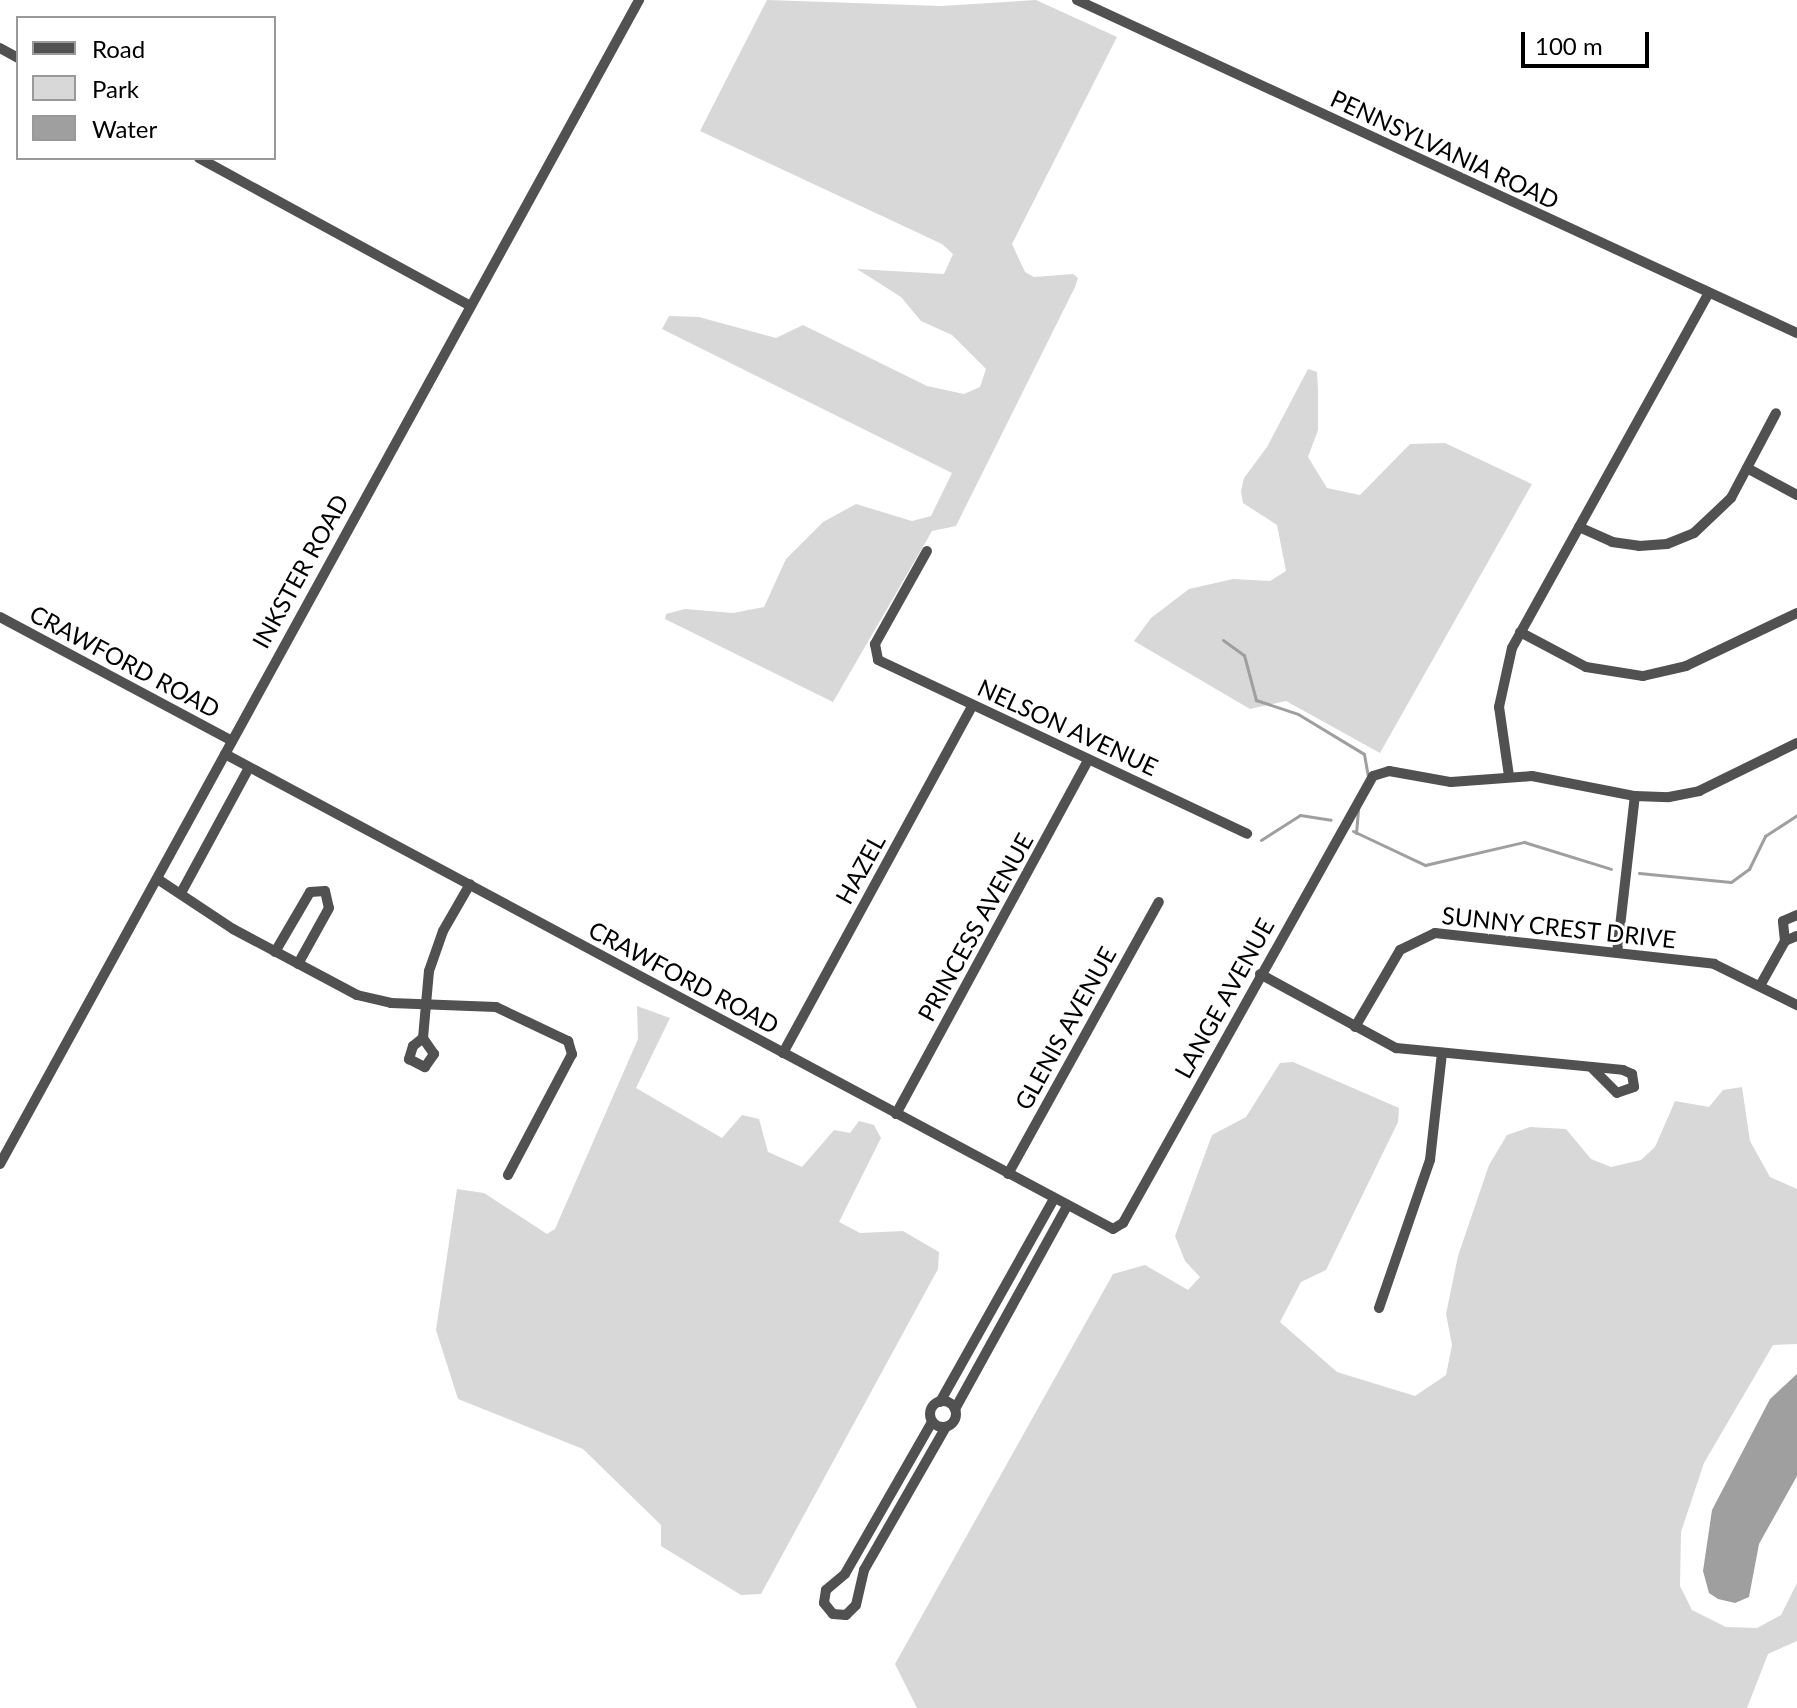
<!DOCTYPE html>
<style>
body{margin:0}
#map{position:relative;width:1797px;height:1708px;overflow:hidden;background:#fff;font-family:Lato,sans-serif}
div>[style]{position:absolute}
.green>*{inset:0;background:#d8d8d8}
.water>*{inset:0;background:#9f9f9f}
.stream>*{height:3px;margin:-1.5px;padding:0 1.5px;transform-origin:1.5px;border-radius:1.5px;background:#9f9f9f}
.minor>*{height:10px;margin:-5px;padding:0 5px;transform-origin:5px;border-radius:5px;background:#515151}
.minor>.ring{margin:-5px;padding:0;box-sizing:content-box;background:none;border:10px solid #515151;border-radius:50%}
span{translate:-50% -50%;white-space:nowrap;text-align:center;line-height:1.15;-webkit-text-stroke:6px #fff;paint-order:stroke}
.street-label{font-size:24px;color:#000}
.legend{position:absolute;left:16px;top:16px;width:260px;height:144px;box-sizing:border-box;background:#fff;border:2px solid #999;margin:0;padding:10px 14px;list-style:none;font-size:24px;color:#000}
.legend li{display:flex;align-items:center;gap:16px;height:40px}
.legend b{width:40px;border:2px solid #999}
.scale{position:absolute;left:1521px;top:32px;width:128px;height:36px;box-sizing:border-box;border:4px solid #000;border-top:0;padding-left:10px;font-size:24px;line-height:28px;white-space:nowrap;color:#000;-webkit-text-stroke:6px #fff;paint-order:stroke}
</style>
<div id="map">
<div class="green">
<div style="clip-path:polygon(767px 0,941px 6px,1036px 0,1117px 37px,1012px 244px,1025px 272px,1034px 277px,1073px 274px,1078px 278px,1075px 287px,956px 526px,932px 531px,833px 702px,665px 619px,666px 614px,685px 609px,733px 613px,764px 607px,786px 559px,823px 522px,856px 504px,912px 521px,931px 516px,952px 473px,662px 329px,669px 316px,699px 317px,776px 338px,803px 325px,927px 386px,964px 394px,980px 387px,986px 369px,952px 335px,921px 321px,901px 297px,857px 269px,944px 274px,953px 254px,942px 244px,700px 131px)"></div>
<div style="clip-path:polygon(1308px 369px,1317px 372px,1318px 389px,1318px 430px,1308px 457px,1327px 488px,1360px 495px,1410px 444px,1445px 443px,1532px 484px,1380px 753px,1286px 701px,1250px 709px,1134px 641px,1151px 618px,1189px 589px,1233px 579px,1270px 581px,1286px 571px,1277px 525px,1243px 503px,1241px 491px,1244px 478px,1267px 447px)"></div>
<div style="clip-path:polygon(637px 1006px,670px 1018px,636px 1088px,722px 1138px,742px 1115px,759px 1119px,768px 1152px,802px 1167px,834px 1130px,850px 1133px,859px 1121px,874px 1125px,881px 1138px,839px 1222px,860px 1233px,903px 1231px,939px 1252px,938px 1269px,761px 1594px,741px 1595px,661px 1546px,661px 1525px,583px 1449px,458px 1399px,436px 1330px,457px 1189px,484px 1193px,547px 1234px,555px 1229px,638px 1039px)"></div>
<div style="clip-path:polygon(1293px 1062px,1399px 1108px,1398px 1122px,1326px 1270px,1301px 1282px,1280px 1322px,1337px 1372px,1415px 1396px,1446px 1375px,1452px 1345px,1446px 1314px,1458px 1256px,1489px 1165px,1507px 1135px,1530px 1127px,1566px 1129px,1591px 1159px,1611px 1167px,1641px 1160px,1655px 1147px,1675px 1101px,1709px 1107px,1723px 1090px,1742px 1087px,1750px 1141px,1770px 1177px,1797px 1189px,1797px 1344px,1773px 1345px,1704px 1463px,1681px 1532px,1680px 1586px,1692px 1610px,1726px 1627px,1757px 1628px,1781px 1615px,1797px 1583px,1797px 1641px,1768px 1654px,1747px 1708px,917px 1708px,895px 1664px,1113px 1274px,1145px 1265px,1188px 1290px,1200px 1277px,1185px 1261px,1175px 1236px,1212px 1135px,1246px 1117px,1280px 1063px)"></div>
</div>
<div class="water">
<div style="clip-path:polygon(1797px 1374px,1797px 1476px,1759px 1544px,1749px 1597px,1735px 1603px,1718px 1599px,1709px 1593px,1703px 1571px,1712px 1510px,1770px 1399px)"></div>
</div>
<div class="stream">
<div style="left:1223px;top:640px;width:26px;rotate:36deg"></div>
<div style="left:1244px;top:655px;width:47px;rotate:75.1deg"></div>
<div style="left:1256px;top:700px;width:44px;rotate:18.4deg"></div>
<div style="left:1298px;top:714px;width:77px;rotate:31.2deg"></div>
<div style="left:1364px;top:754px;width:22px;rotate:80deg"></div>
<div style="left:1353px;top:831px;width:80px;rotate:25.3deg"></div>
<div style="left:1425px;top:865px;width:102px;rotate:-13.1deg"></div>
<div style="left:1524px;top:842px;width:91px;rotate:17.2deg"></div>
<div style="left:1356px;top:833px;width:23px;rotate:-85deg"></div>
<div style="left:1261px;top:840px;width:46px;rotate:-32.7deg"></div>
<div style="left:1300px;top:815px;width:31px;rotate:9deg"></div>
<div style="left:1639px;top:873px;width:92px;rotate:5.6deg"></div>
<div style="left:1731px;top:882px;width:22px;rotate:-36deg"></div>
<div style="left:1749px;top:869px;width:37px;rotate:-64deg"></div>
<div style="left:1765px;top:836px;width:38px;rotate:-33deg"></div>
</div>
<div class="minor">
<div style="left:1077px;top:0;width:793px;rotate:24.82deg"></div>
<div style="left:0;top:48px;width:21px;rotate:29deg"></div>
<div style="left:199px;top:158px;width:307px;rotate:28.6deg"></div>
<div style="left:1747px;top:468px;width:57px;rotate:28.4deg"></div>
<div style="left:1579px;top:527px;width:36px;rotate:24deg"></div>
<div style="left:1612px;top:542px;width:27px;rotate:8deg"></div>
<div style="left:1639px;top:546px;width:28px;rotate:-4deg"></div>
<div style="left:1667px;top:544px;width:29px;rotate:-22deg"></div>
<div style="left:1694px;top:533px;width:51px;rotate:-43.4deg"></div>
<div style="left:1731px;top:498px;width:96px;rotate:-62.1deg"></div>
<div style="left:927px;top:551px;width:107px;rotate:119.2deg"></div>
<div style="left:875px;top:644px;width:16px;rotate:79deg"></div>
<div style="left:878px;top:660px;width:408px;rotate:25.2deg"></div>
<div style="left:0;top:617px;width:263px;rotate:28.1deg"></div>
<div style="left:1520px;top:632px;width:75px;rotate:27.9deg"></div>
<div style="left:1586px;top:667px;width:58px;rotate:9deg"></div>
<div style="left:1643px;top:676px;width:44px;rotate:-13.1deg"></div>
<div style="left:1686px;top:666px;width:123px;rotate:-25.5deg"></div>
<div style="left:225px;top:754px;width:1007px;rotate:28.14deg"></div>
<div style="left:1113px;top:1229px;width:12px;rotate:-31deg"></div>
<div style="left:1123px;top:1223px;width:512px;rotate:-60.78deg"></div>
<div style="left:1373px;top:776px;width:17px;rotate:-17deg"></div>
<div style="left:1389px;top:771px;width:63px;rotate:10.1deg"></div>
<div style="left:1451px;top:782px;width:81px;rotate:-4.2deg"></div>
<div style="left:1532px;top:776px;width:105px;rotate:11deg"></div>
<div style="left:1635px;top:796px;width:34px;rotate:2deg"></div>
<div style="left:1669px;top:797px;width:31px;rotate:-11deg"></div>
<div style="left:1699px;top:791px;width:109px;rotate:-26.1deg"></div>
<div style="left:1509px;top:776px;width:70px;rotate:-98.2deg"></div>
<div style="left:1499px;top:707px;width:60px;rotate:-77.6deg"></div>
<div style="left:1512px;top:648px;width:406px;rotate:-61deg"></div>
<div style="left:159px;top:880px;width:89px;rotate:33.5deg"></div>
<div style="left:233px;top:929px;width:140px;rotate:28deg"></div>
<div style="left:357px;top:995px;width:35px;rotate:13deg"></div>
<div style="left:391px;top:1003px;width:105px;rotate:2.2deg"></div>
<div style="left:496px;top:1007px;width:80px;rotate:25.3deg"></div>
<div style="left:568px;top:1041px;width:14px;rotate:73deg"></div>
<div style="left:572px;top:1054px;width:137px;rotate:117.9deg"></div>
<div style="left:181px;top:893px;width:142px;rotate:-61.5deg"></div>
<div style="left:1785px;top:941px;width:20px;rotate:-96deg"></div>
<div style="left:1783px;top:921px;width:15px;rotate:-23deg"></div>
<div style="left:275px;top:952px;width:69px;rotate:-59.7deg"></div>
<div style="left:310px;top:892px;width:15px;rotate:-4deg"></div>
<div style="left:325px;top:891px;width:17px;rotate:77deg"></div>
<div style="left:329px;top:908px;width:64px;rotate:119deg"></div>
<div style="left:1617px;top:953px;width:158px;rotate:-83.5deg"></div>
<div style="left:1260px;top:974px;width:155px;rotate:28.6deg"></div>
<div style="left:1396px;top:1048px;width:228px;rotate:5.5deg"></div>
<div style="left:1623px;top:1070px;width:10px;rotate:24deg"></div>
<div style="left:1632px;top:1074px;width:13px;rotate:81deg"></div>
<div style="left:1634px;top:1087px;width:18px;rotate:161deg"></div>
<div style="left:1617px;top:1093px;width:35px;rotate:-135deg"></div>
<div style="left:1761px;top:984px;width:49px;rotate:-60.8deg"></div>
<div style="left:1785px;top:941px;width:13px;rotate:-23deg"></div>
<div style="left:1355px;top:1027px;width:89px;rotate:-59.7deg"></div>
<div style="left:1400px;top:950px;width:39px;rotate:-26deg"></div>
<div style="left:1435px;top:933px;width:281px;rotate:6.3deg"></div>
<div style="left:1714px;top:964px;width:93px;rotate:26.3deg"></div>
<div style="left:423px;top:1038px;width:13px;rotate:141deg"></div>
<div style="left:413px;top:1046px;width:14px;rotate:107deg"></div>
<div style="left:409px;top:1059px;width:18px;rotate:27deg"></div>
<div style="left:425px;top:1067px;width:16px;rotate:-55deg"></div>
<div style="left:434px;top:1054px;width:19px;rotate:-125deg"></div>
<div style="left:423px;top:1038px;width:67px;rotate:-84.9deg"></div>
<div style="left:429px;top:971px;width:42px;rotate:-70.7deg"></div>
<div style="left:443px;top:931px;width:54px;rotate:-60.1deg"></div>
<div style="left:783px;top:1053px;width:396px;rotate:-61.4deg"></div>
<div style="left:896px;top:1114px;width:403px;rotate:-61.5deg"></div>
<div style="left:0;top:1164px;width:1328px;rotate:-61.23deg"></div>
<div style="left:1008px;top:1174px;width:311px;rotate:-61deg"></div>
<div style="left:1379px;top:1308px;width:157px;rotate:-71deg"></div>
<div style="left:1430px;top:1160px;width:108px;rotate:-83.6deg"></div>
<div class="ring" style="left:930px;top:1401px;width:16px;height:16px"></div>
<div style="left:940px;top:1402px;width:233px;rotate:-60.7deg"></div>
<div style="left:955px;top:1409px;width:232px;rotate:-61.1deg"></div>
<div style="left:932px;top:1422px;width:175px;rotate:119.8deg"></div>
<div style="left:845px;top:1574px;width:25px;rotate:140deg"></div>
<div style="left:826px;top:1590px;width:13px;rotate:99deg"></div>
<div style="left:824px;top:1603px;width:14px;rotate:51deg"></div>
<div style="left:833px;top:1614px;width:13px;rotate:4deg"></div>
<div style="left:846px;top:1615px;width:14px;rotate:-45deg"></div>
<div style="left:856px;top:1605px;width:36px;rotate:-77deg"></div>
<div style="left:864px;top:1570px;width:165px;rotate:-60.2deg"></div>
</div>
<div class="street-label">
<span style="left:1445px;top:149px;rotate:25deg">PENNSYLVANIA ROAD</span>
<span style="left:300px;top:571px;rotate:-61deg">INKSTER ROAD</span>
<span style="left:125px;top:661px;rotate:28deg">CRAWFORD ROAD</span>
<span style="left:1068px;top:727px;rotate:25deg">NELSON AVENUE</span>
<span style="left:860px;top:869px;rotate:-61deg">HAZEL</span>
<span style="left:975px;top:927px;rotate:-61deg">PRINCESS AVENUE</span>
<span style="left:1559px;top:927px;rotate:6deg">SUNNY CREST DRIVE</span>
<span style="left:684px;top:977px;rotate:28deg">CRAWFORD ROAD</span>
<span style="left:1224px;top:998px;rotate:-61deg">LANGE AVENUE</span>
<span style="left:1065px;top:1028px;rotate:-61deg">GLENIS AVENUE</span>
</div>
<ul class="legend">
<li><b style="height:10px;background:#515151"></b>Road</li>
<li><b style="height:22px;background:#d8d8d8"></b>Park</li>
<li><b style="height:22px;background:#9f9f9f"></b>Water</li>
</ul>
<div class="scale">100 m</div>
</div>
